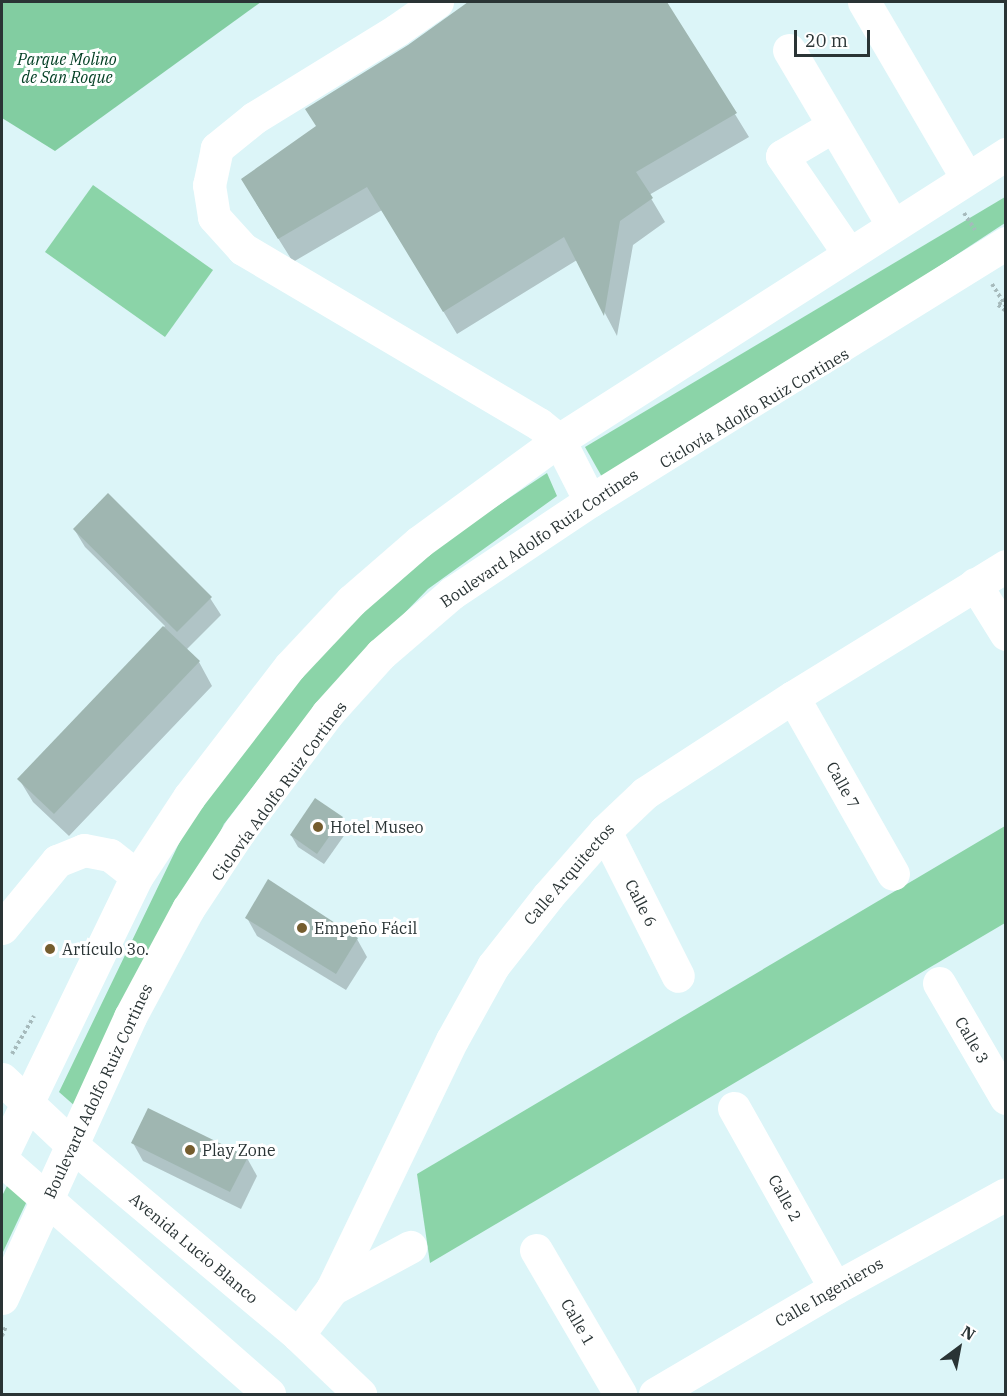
<!DOCTYPE html>
<meta charset="utf-8">
<style>
body{margin:0}
#map{position:relative;width:1007px;height:1396px;overflow:hidden;background:#dcf5f8;font-family:"IBM Plex Serif",serif}
div>[style]{position:absolute}
.green>*{inset:0;background:#8bd4a8}
.forest>*{inset:0;background:#82cda1}
.shadow>*{inset:0;background:#0003}
.building>*{inset:0;background:#9fb6b1}
.path>*{height:4px;margin-top:-2px;transform-origin:0;background:repeating-linear-gradient(90deg,#a6babc 0 3px,transparent 0 6px)}
.minor>*{height:33px;margin:-16.5px;padding:0 16.5px;transform-origin:16.5px;border-radius:16.5px;background:#fff}
.major>*{height:33px;margin:-16.5px;padding:0 16.5px;transform-origin:16.5px;border-radius:16.5px;background:#fff}
.dots>*{width:16px;height:16px;translate:-50% -50%;box-sizing:border-box;border:3px solid #fff;border-radius:50%}
span{translate:-50% -50%;white-space:nowrap;text-align:center;line-height:1.15;-webkit-text-stroke:6px #fff;paint-order:stroke}
.park-label{font-size:16px;color:#003e22;font-style:italic}
.street-label{font-size:16px;color:#2a3435}
.poi-label{font-size:16px;color:#2a3435}
.left{translate:0 -50%;text-align:left}
.frame{position:absolute;inset:0;border:3px solid #2a3435;pointer-events:none}
.north{position:absolute;left:929px;top:1318px;width:60px;height:60px;-webkit-text-stroke:4px #fff;paint-order:stroke;rotate:32deg;font-size:16px;font-weight:700;line-height:24px;text-align:center;color:#2a3435}
.north::after{content:'';display:block;margin:auto;width:21px;height:27px;background:#2a3435;clip-path:polygon(50% 0,100% 100%,50% 72%,0 100%)}
.scale{position:absolute;left:794px;top:30px;width:76px;height:27px;box-sizing:border-box;border:3px solid #2a3435;border-top:0;padding-left:8px;font-size:18px;line-height:21px;white-space:nowrap;color:#2a3435;-webkit-text-stroke:4px #fff;paint-order:stroke}
</style>
<div id="map">
<div class="green">
<div style="clip-path:polygon(93px 185px,213px 270px,165px 337px,45px 252px)"></div>
<div style="clip-path:polygon(1005px 197px,1005px 223px,821px 344px,602px 477px,585px 447px)"></div>
<div style="clip-path:polygon(547px 473px,557px 496px,428px 589px,319px 701px,224px 824px,84px 1114px,59px 1092px,197px 806px,297px 676px,414px 561px)"></div>
<div style="clip-path:polygon(1005px 826px,1005px 923px,430px 1263px,417px 1174px)"></div>
<div style="clip-path:polygon(9px 1182px,28px 1199px,2px 1254px,2px 1196px)"></div>
</div>
<div class="forest">
<div style="clip-path:polygon(2px 2px,261px 2px,55px 151px,2px 118px)"></div>
</div>
<div class="shadow">
<div style="clip-path:polygon(471px 2px,666px 2px,749px 137px,649px 195px,665px 222px,633px 245px,617px 336px,577px 260px,457px 334px,382px 210px,293px 262px,256px 203px,317px 127px,408px 47px)"></div>
<div style="clip-path:polygon(74px 529px,210px 598px,221px 615px,186px 650px,199px 662px,212px 686px,69px 836px,33px 802px,19px 779px,165px 626px,85px 547px)"></div>
<div style="clip-path:polygon(342px 818px,348px 830px,324px 864px,298px 847px,291px 835px)"></div>
<div style="clip-path:polygon(247px 918px,357px 939px,367px 957px,346px 990px,257px 936px)"></div>
<div style="clip-path:polygon(133px 1143px,247px 1158px,257px 1176px,241px 1209px,143px 1161px)"></div>
</div>
<div class="building">
<div style="clip-path:polygon(468px 2px,667px 2px,737px 113px,636px 172px,653px 198px,620px 221px,604px 316px,564px 237px,443px 312px,367px 187px,278px 239px,241px 179px,316px 126px,305px 109px,408px 45px)"></div>
<div style="clip-path:polygon(108px 493px,212px 597px,177px 632px,73px 529px)"></div>
<div style="clip-path:polygon(163px 626px,200px 661px,54px 814px,17px 779px)"></div>
<div style="clip-path:polygon(315px 798px,343px 817px,317px 854px,290px 835px)"></div>
<div style="clip-path:polygon(268px 879px,358px 938px,336px 974px,245px 918px)"></div>
<div style="clip-path:polygon(148px 1108px,248px 1157px,230px 1192px,131px 1143px)"></div>
</div>
<div class="path">
<div style="left:964px;top:213px;width:20px;rotate:57deg"></div>
<div style="left:992px;top:284px;width:26px;rotate:58deg"></div>
<div style="left:1006px;top:299px;width:10px;rotate:143deg"></div>
<div style="left:998px;top:305px;width:10px;rotate:37deg"></div>
<div style="left:12px;top:1054px;width:44px;rotate:-59.9deg"></div>
<div style="left:2px;top:1336px;width:11px;rotate:-68deg"></div>
</div>
<div class="minor">
<div style="left:437px;top:2px;width:49px;rotate:145deg"></div>
<div style="left:397px;top:30px;width:168px;rotate:148.4deg"></div>
<div style="left:254px;top:118px;width:48px;rotate:141deg"></div>
<div style="left:217px;top:148px;width:38px;rotate:102deg"></div>
<div style="left:209px;top:185px;width:32px;rotate:81deg"></div>
<div style="left:214px;top:217px;width:43px;rotate:47.8deg"></div>
<div style="left:243px;top:249px;width:344px;rotate:30.6deg"></div>
<div style="left:539px;top:424px;width:26px;rotate:39deg"></div>
<div style="left:559px;top:440px;width:68px;rotate:63.1deg"></div>
<div style="left:864px;top:2px;width:204px;rotate:59.7deg"></div>
<div style="left:789px;top:50px;width:204px;rotate:59.4deg"></div>
<div style="left:833px;top:126px;width:59px;rotate:149.5deg"></div>
<div style="left:782px;top:156px;width:119px;rotate:55.6deg"></div>
<div style="left:975px;top:584px;width:59px;rotate:58.2deg"></div>
<div style="left:793px;top:697px;width:203px;rotate:60.5deg"></div>
<div style="left:605px;top:831px;width:162px;rotate:63.3deg"></div>
<div style="left:2px;top:928px;width:87px;rotate:-50.6deg"></div>
<div style="left:57px;top:861px;width:29px;rotate:-22deg"></div>
<div style="left:84px;top:850px;width:26px;rotate:11deg"></div>
<div style="left:110px;top:855px;width:34px;rotate:38deg"></div>
<div style="left:939px;top:983px;width:133px;rotate:59.8deg"></div>
<div style="left:734px;top:1108px;width:206px;rotate:60.7deg"></div>
<div style="left:536px;top:1250px;width:167px;rotate:59.7deg"></div>
<div style="left:332px;top:1289px;width:89px;rotate:-28.3deg"></div>
<div style="left:298px;top:1335px;width:57px;rotate:-53.5deg"></div>
<div style="left:332px;top:1289px;width:276px;rotate:-64.3deg"></div>
<div style="left:452px;top:1040px;width:85px;rotate:-61deg"></div>
<div style="left:493px;top:966px;width:89px;rotate:-51.8deg"></div>
<div style="left:548px;top:896px;width:86px;rotate:-48.8deg"></div>
<div style="left:605px;top:831px;width:55px;rotate:-43.5deg"></div>
<div style="left:645px;top:793px;width:176px;rotate:-33deg"></div>
<div style="left:793px;top:697px;width:250px;rotate:-31.6deg"></div>
<div style="left:655px;top:1394px;width:209px;rotate:-30.5deg"></div>
<div style="left:835px;top:1288px;width:195px;rotate:-28.8deg"></div>
</div>
<div class="major">
<div style="left:2px;top:1079px;width:98px;rotate:43.3deg"></div>
<div style="left:73px;top:1146px;width:294px;rotate:40deg"></div>
<div style="left:298px;top:1335px;width:86px;rotate:43.6deg"></div>
<div style="left:2px;top:1155px;width:310px;rotate:-64.2deg"></div>
<div style="left:137px;top:876px;width:95px;rotate:-56.6deg"></div>
<div style="left:189px;top:797px;width:165px;rotate:-52.4deg"></div>
<div style="left:290px;top:666px;width:89px;rotate:-46.8deg"></div>
<div style="left:351px;top:601px;width:90px;rotate:-40.9deg"></div>
<div style="left:419px;top:542px;width:173px;rotate:-36.1deg"></div>
<div style="left:559px;top:440px;width:531px;rotate:-32.61deg"></div>
<div style="left:2px;top:1160px;width:355px;rotate:41.2deg"></div>
<div style="left:2px;top:1298px;width:309px;rotate:-65.5deg"></div>
<div style="left:130px;top:1017px;width:123px;rotate:-61.8deg"></div>
<div style="left:188px;top:909px;width:95px;rotate:-56.6deg"></div>
<div style="left:240px;top:830px;width:145px;rotate:-53.1deg"></div>
<div style="left:327px;top:714px;width:81px;rotate:-48deg"></div>
<div style="left:381px;top:654px;width:94px;rotate:-40.7deg"></div>
<div style="left:452px;top:593px;width:166px;rotate:-33.7deg"></div>
<div style="left:590px;top:501px;width:490px;rotate:-31.8deg"></div>
</div>
<div class="dots">
<div style="left:318px;top:827px;background:#755d2e"></div>
<div style="left:302px;top:928px;background:#755d2e"></div>
<div style="left:50px;top:949px;background:#755d2e"></div>
<div style="left:190px;top:1150px;background:#755d2e"></div>
</div>
<div class="park-label">
<span style="left:67px;top:68px">Parque Molino<br>de San Roque</span>
</div>
<div class="street-label">
<span style="left:754px;top:408px;rotate:-31deg">Ciclovía Adolfo Ruiz Cortines</span>
<span style="left:539px;top:538px;rotate:-34deg">Boulevard Adolfo Ruiz Cortines</span>
<span style="left:843px;top:785px;rotate:61deg">Calle 7</span>
<span style="left:279px;top:791px;rotate:-54deg">Ciclovía Adolfo Ruiz Cortines</span>
<span style="left:569px;top:874px;rotate:-49deg">Calle Arquitectos</span>
<span style="left:641px;top:903px;rotate:63deg">Calle 6</span>
<span style="left:972px;top:1040px;rotate:60deg">Calle 3</span>
<span style="left:98px;top:1091px;rotate:-65deg">Boulevard Adolfo Ruiz Cortines</span>
<span style="left:785px;top:1198px;rotate:61deg">Calle 2</span>
<span style="left:194px;top:1248px;rotate:40deg">Avenida Lucio Blanco</span>
<span style="left:829px;top:1292px;rotate:-30deg">Calle Ingenieros</span>
<span style="left:578px;top:1322px;rotate:60deg">Calle 1</span>
</div>
<div class="poi-label">
<span class="left" style="left:330px;top:827px">Hotel Museo</span>
<span class="left" style="left:314px;top:928px">Empeño Fácil</span>
<span class="left" style="left:62px;top:949px">Artículo 3o.</span>
<span class="left" style="left:202px;top:1150px">Play Zone</span>
</div>
<div class="frame"></div>
<div class="north">N</div>
<div class="scale">20 m</div>
</div>
